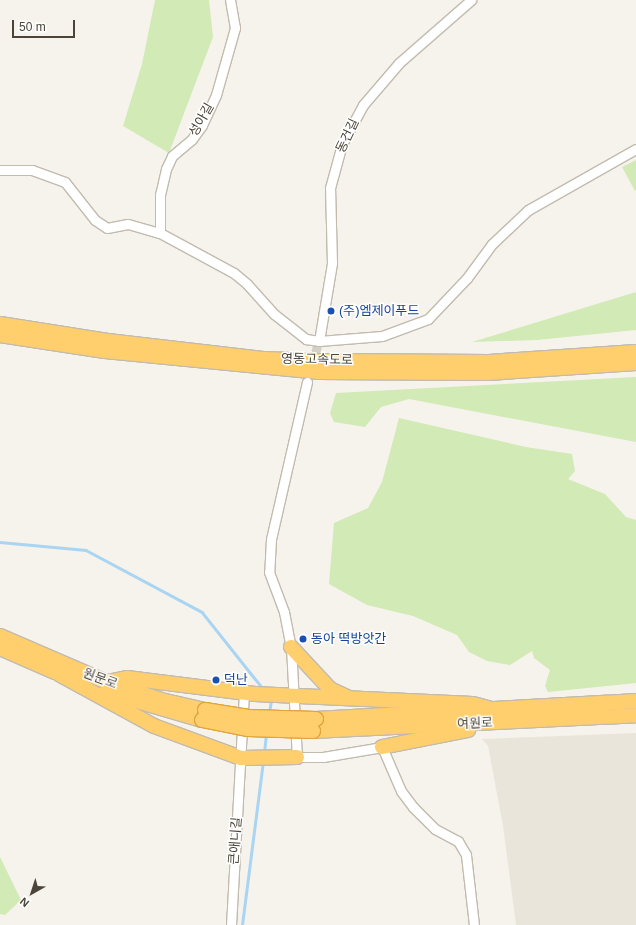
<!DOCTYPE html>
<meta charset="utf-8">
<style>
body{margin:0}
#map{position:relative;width:636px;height:925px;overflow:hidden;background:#f6f3ec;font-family:Arial,"Noto Sans KR",sans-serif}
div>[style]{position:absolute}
.residential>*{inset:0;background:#eae5da}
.green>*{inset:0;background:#d2eab5}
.stream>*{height:2.5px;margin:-1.25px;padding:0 1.25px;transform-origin:1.25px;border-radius:1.25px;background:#a9d4f2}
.minor-tunnel>*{height:9px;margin-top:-4.5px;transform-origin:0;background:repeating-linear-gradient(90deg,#d4d0c8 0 9px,transparent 0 13.5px)}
.roads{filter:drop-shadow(1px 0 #c2bbae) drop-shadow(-1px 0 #c2bbae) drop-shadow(0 1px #c2bbae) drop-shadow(0 -1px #c2bbae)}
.minor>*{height:9px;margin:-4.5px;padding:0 4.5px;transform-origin:4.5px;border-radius:4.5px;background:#fff}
.highway>*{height:14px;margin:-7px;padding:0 7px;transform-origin:7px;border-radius:7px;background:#ffcf6e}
.bridges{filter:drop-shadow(1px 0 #e0a43c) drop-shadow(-1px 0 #e0a43c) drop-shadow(0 1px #e0a43c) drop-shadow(0 -1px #e0a43c)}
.highway-bridge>*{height:14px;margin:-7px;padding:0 7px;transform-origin:7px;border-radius:7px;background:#ffcf6e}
.dots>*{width:11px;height:11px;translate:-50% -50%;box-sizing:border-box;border:2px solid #fff;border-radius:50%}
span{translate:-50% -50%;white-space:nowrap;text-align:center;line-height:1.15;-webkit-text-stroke:3px #fff;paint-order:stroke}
.street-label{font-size:13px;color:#4b4439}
.transit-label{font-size:13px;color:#164399}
.left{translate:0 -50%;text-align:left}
.north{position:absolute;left:12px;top:873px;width:40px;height:40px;-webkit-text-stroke:3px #fff;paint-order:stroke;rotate:219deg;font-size:11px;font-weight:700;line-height:16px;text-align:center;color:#4b4439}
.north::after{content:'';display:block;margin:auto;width:14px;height:18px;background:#4b4439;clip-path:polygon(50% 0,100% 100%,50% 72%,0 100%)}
.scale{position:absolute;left:12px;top:20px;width:63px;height:18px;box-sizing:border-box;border:2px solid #4b4439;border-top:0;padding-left:5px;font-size:12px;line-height:14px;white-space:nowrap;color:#4b4439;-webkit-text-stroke:3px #fff;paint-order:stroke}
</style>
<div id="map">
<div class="residential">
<div style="clip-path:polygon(636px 733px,636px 925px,516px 925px,503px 826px,488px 746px,482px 739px)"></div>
</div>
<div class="green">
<div style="clip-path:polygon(155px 0,209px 0,213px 37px,169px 153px,123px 126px,142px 64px)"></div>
<div style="clip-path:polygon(636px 160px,636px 190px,635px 191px,622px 167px)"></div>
<div style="clip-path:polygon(636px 292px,636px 330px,537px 340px,472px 342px)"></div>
<div style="clip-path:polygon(636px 377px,636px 442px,409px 399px,381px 407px,365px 427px,334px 422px,330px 413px,336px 393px)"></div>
<div style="clip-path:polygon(399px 418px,526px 447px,572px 454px,575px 471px,568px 479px,605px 494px,626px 517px,636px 520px,636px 683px,548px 692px,545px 686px,550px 670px,534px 658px,532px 651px,510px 665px,487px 661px,469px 652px,457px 635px,413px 616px,367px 605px,329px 584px,334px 523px,368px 508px,382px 482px)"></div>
<div style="clip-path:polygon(0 857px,21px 900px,5px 915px,0 914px)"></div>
</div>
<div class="stream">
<div style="left:0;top:542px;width:86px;rotate:5.3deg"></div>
<div style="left:86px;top:550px;width:132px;rotate:28.1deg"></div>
<div style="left:202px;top:612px;width:100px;rotate:51.5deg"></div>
<div style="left:269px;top:713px;width:13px;rotate:-81deg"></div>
<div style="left:264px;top:753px;width:19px;rotate:-84deg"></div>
<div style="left:242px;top:925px;width:165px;rotate:-82.7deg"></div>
</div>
<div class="minor-tunnel">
<div style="left:312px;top:365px;width:25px;rotate:-74deg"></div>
</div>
<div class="roads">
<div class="minor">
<div style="left:0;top:170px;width:32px"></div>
<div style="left:32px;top:170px;width:35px;rotate:20deg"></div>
<div style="left:65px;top:182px;width:48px;rotate:51.7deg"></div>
<div style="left:95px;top:220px;width:14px;rotate:34deg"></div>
<div style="left:107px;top:228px;width:21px;rotate:-11deg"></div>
<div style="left:128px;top:224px;width:33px;rotate:16deg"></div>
<div style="left:160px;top:233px;width:84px;rotate:28.4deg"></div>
<div style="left:234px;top:273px;width:17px;rotate:40deg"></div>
<div style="left:247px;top:284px;width:40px;rotate:48deg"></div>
<div style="left:274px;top:314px;width:41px;rotate:38deg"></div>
<div style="left:306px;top:339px;width:13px;rotate:9deg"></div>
<div style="left:319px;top:341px;width:63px;rotate:-4.5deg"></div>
<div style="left:382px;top:336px;width:49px;rotate:-20.3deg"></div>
<div style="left:428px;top:319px;width:57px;rotate:-46.4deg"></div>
<div style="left:467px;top:278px;width:42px;rotate:-53.7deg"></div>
<div style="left:492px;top:244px;width:50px;rotate:-43.4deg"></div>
<div style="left:528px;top:210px;width:124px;rotate:-29.5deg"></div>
<div style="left:160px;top:233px;width:38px;rotate:-90deg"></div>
<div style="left:160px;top:195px;width:27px;rotate:-77deg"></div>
<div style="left:166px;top:169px;width:14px;rotate:-65deg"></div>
<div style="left:172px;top:156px;width:26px;rotate:-40deg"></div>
<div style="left:192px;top:139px;width:17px;rotate:-54deg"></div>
<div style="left:202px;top:125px;width:33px;rotate:-65deg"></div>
<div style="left:216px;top:95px;width:70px;rotate:-74.2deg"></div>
<div style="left:235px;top:28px;width:28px;rotate:-100deg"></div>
<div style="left:319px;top:341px;width:79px;rotate:-80.5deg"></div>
<div style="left:332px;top:263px;width:75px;rotate:-91.5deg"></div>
<div style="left:330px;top:188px;width:46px;rotate:-74.7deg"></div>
<div style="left:342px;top:144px;width:44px;rotate:-61.7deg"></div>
<div style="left:363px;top:105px;width:55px;rotate:-49.4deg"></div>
<div style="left:399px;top:63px;width:96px;rotate:-41.2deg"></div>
<div style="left:307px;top:382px;width:161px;rotate:102.9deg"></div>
<div style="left:271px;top:539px;width:33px;rotate:93deg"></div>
<div style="left:269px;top:572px;width:43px;rotate:69.4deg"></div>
<div style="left:284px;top:612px;width:36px;rotate:79deg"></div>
<div style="left:291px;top:647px;width:110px;rotate:86.9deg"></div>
<div style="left:297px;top:757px;width:26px"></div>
<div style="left:323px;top:757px;width:60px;rotate:-9.6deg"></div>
<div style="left:382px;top:747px;width:48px;rotate:66.6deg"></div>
<div style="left:401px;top:791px;width:20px;rotate:53deg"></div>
<div style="left:413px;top:807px;width:31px;rotate:45deg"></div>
<div style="left:435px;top:829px;width:26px;rotate:28deg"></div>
<div style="left:458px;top:841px;width:16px;rotate:60deg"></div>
<div style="left:466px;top:855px;width:70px;rotate:83.5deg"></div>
<div style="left:231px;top:925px;width:232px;rotate:-86.8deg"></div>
</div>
<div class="highway">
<div style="left:0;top:324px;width:109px;rotate:8.9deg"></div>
<div style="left:108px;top:341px;width:156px;rotate:6.6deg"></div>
<div style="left:263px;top:359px;width:55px;rotate:2.1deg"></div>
<div style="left:318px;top:361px;width:171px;rotate:0.3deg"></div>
<div style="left:489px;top:362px;width:147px;rotate:-3.9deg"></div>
<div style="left:0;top:335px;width:106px;rotate:8.7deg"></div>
<div style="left:105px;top:351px;width:214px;rotate:5.6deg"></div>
<div style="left:318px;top:372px;width:169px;rotate:0.3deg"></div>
<div style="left:487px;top:373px;width:149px;rotate:-3.8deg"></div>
<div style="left:0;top:636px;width:116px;rotate:23.3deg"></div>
<div style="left:107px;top:682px;width:57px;rotate:18.4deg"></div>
<div style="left:161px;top:700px;width:45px;rotate:12.8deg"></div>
<div style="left:291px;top:647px;width:57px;rotate:47.1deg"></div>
<div style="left:330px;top:689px;width:19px;rotate:25deg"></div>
<div style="left:0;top:648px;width:60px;rotate:23.6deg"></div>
<div style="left:59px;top:674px;width:108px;rotate:28.7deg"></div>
<div style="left:154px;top:726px;width:93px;rotate:20.2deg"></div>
<div style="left:241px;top:758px;width:56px;rotate:-1deg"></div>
<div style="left:107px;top:682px;width:20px;rotate:-11deg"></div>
<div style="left:127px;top:678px;width:129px;rotate:7.1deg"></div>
<div style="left:255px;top:694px;width:218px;rotate:2.6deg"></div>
<div style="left:473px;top:704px;width:24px;rotate:15deg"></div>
<div style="left:106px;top:692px;width:100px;rotate:16.3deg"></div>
<div style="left:316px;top:719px;width:321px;rotate:-3.2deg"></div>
<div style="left:313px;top:731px;width:323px;rotate:-2.8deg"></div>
<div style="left:382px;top:747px;width:88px;rotate:-11.2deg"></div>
</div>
</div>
<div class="bridges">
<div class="highway-bridge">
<div style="left:205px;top:710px;width:44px;rotate:9.2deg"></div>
<div style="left:248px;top:717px;width:68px;rotate:1.7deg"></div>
<div style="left:202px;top:720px;width:47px;rotate:11.1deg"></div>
<div style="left:248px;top:729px;width:65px;rotate:1.8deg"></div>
</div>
</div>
<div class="dots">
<div style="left:331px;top:311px;background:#1a4fb4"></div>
<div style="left:303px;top:639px;background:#1a4fb4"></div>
<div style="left:216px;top:680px;background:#1a4fb4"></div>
</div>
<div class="street-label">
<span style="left:202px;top:120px;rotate:-60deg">성아길</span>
<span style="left:348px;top:136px;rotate:-65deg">동건길</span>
<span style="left:317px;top:360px;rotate:1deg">영동고속도로</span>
<span style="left:100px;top:679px;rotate:20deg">원문로</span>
<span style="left:475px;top:724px;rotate:-3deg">여원로</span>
<span style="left:236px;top:841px;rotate:-86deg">큰애니길</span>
</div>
<div class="transit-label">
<span class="left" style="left:339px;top:311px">(주)엠제이푸드</span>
<span class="left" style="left:311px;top:639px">동아 떡방앗간</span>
<span class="left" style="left:224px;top:680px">덕난</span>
</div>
<div class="north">N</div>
<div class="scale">50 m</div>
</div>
